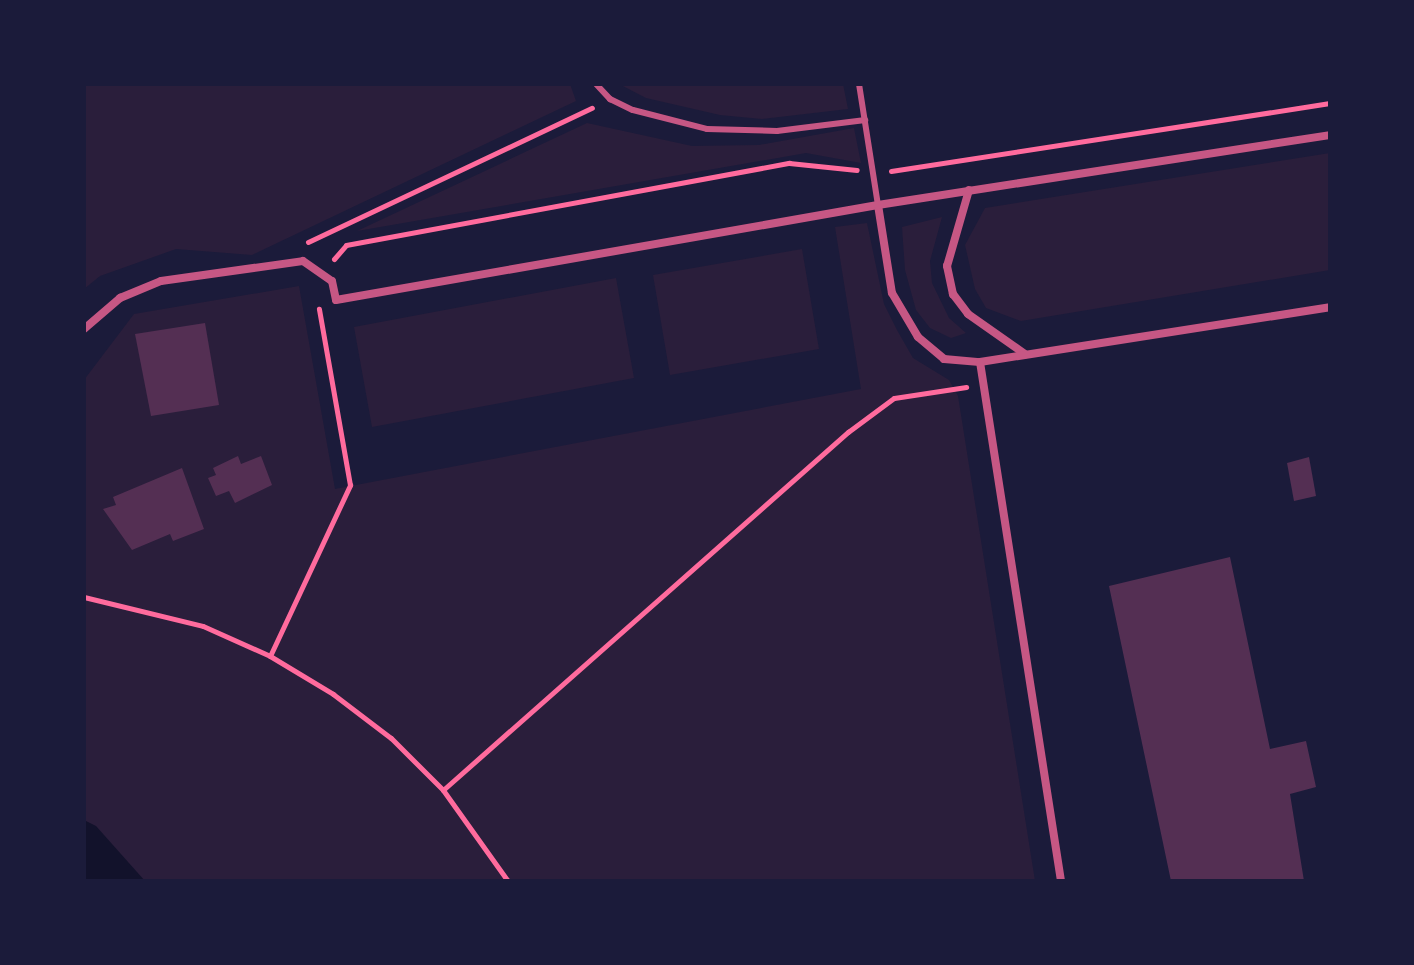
<!DOCTYPE html>
<style>
body{margin:0}
#map{position:relative;width:1414px;height:965px;overflow:hidden;background:#1b1b3a;font-family:"Fira Sans",sans-serif}
div>[style]{position:absolute}
.green>*{inset:0;background:#2a1e3b}
.water>*{inset:0;background:#12122b}
.building>*{inset:0;background:#542f53}
.path>*{height:5px;margin:-2.5px;padding:0 2.5px;transform-origin:2.5px;border-radius:2.5px;background:#ff6b9d}
.service>*{height:6px;margin:-3px;padding:0 3px;transform-origin:3px;border-radius:3px;background:#c65784}
.minor>*{height:8px;margin:-4px;padding:0 4px;transform-origin:4px;border-radius:4px;background:#c65784}
span{translate:-50% -50%;white-space:nowrap;text-align:center;line-height:1.15;-webkit-text-stroke:6px #1b1b3a;paint-order:stroke}
.frame{position:absolute;inset:0;border:86px solid #1b1b3a;pointer-events:none}
</style>
<div id="map">
<div class="green">
<div style="clip-path:polygon(84px 84px,570px 84px,576px 101px,252px 255px,176px 249px,100px 276px,84px 289px)"></div>
<div style="clip-path:polygon(619px 84px,843px 84px,848px 109px,762px 119px,720px 115px,646px 98px)"></div>
<div style="clip-path:polygon(587px 123px,692px 146px,759px 145px,854px 128px,861px 163px,806px 153px,357px 231px)"></div>
<div style="clip-path:polygon(1330px 153px,1330px 270px,1021px 321px,986px 308px,975px 289px,965px 245px,985px 208px)"></div>
<div style="clip-path:polygon(942px 217px,930px 261px,932px 283px,949px 318px,966px 333px,951px 338px,930px 328px,916px 310px,905px 270px,902px 227px)"></div>
<div style="clip-path:polygon(867px 223px,884px 304px,897px 330px,913px 358px,949px 380px,958px 396px,1035px 881px,84px 881px,84px 380px,134px 314px,299px 286px,335px 489px,861px 389px,835px 227px)"></div>
<div style="clip-path:polygon(802px 249px,819px 349px,670px 375px,653px 275px)"></div>
<div style="clip-path:polygon(616px 278px,634px 378px,372px 427px,354px 327px)"></div>
</div>
<div class="water">
<div style="clip-path:polygon(84px 820px,96px 826px,145px 881px,84px 881px)"></div>
</div>
<div class="building">
<div style="clip-path:polygon(205px 323px,219px 405px,151px 416px,135px 334px)"></div>
<div style="clip-path:polygon(238px 456px,241px 464px,261px 456px,272px 485px,235px 503px,229px 491px,216px 496px,208px 478px,216px 475px,213px 468px)"></div>
<div style="clip-path:polygon(1309px 457px,1316px 496px,1294px 501px,1287px 463px)"></div>
<div style="clip-path:polygon(182px 468px,204px 529px,173px 541px,170px 534px,132px 550px,103px 509px,116px 505px,113px 497px)"></div>
<div style="clip-path:polygon(1230px 557px,1270px 749px,1306px 741px,1316px 787px,1290px 794px,1304px 881px,1171px 881px,1109px 586px)"></div>
</div>
<div class="path">
<div style="left:891px;top:171px;width:444px;rotate:-8.8deg"></div>
<div style="left:308px;top:242px;width:314px;rotate:-25.3deg"></div>
<div style="left:334px;top:259px;width:18px;rotate:-49deg"></div>
<div style="left:346px;top:245px;width:451px;rotate:-10.5deg"></div>
<div style="left:789px;top:163px;width:68px;rotate:5.9deg"></div>
<div style="left:84px;top:597px;width:122px;rotate:13.7deg"></div>
<div style="left:203px;top:626px;width:73px;rotate:24.1deg"></div>
<div style="left:270px;top:656px;width:74px;rotate:31.1deg"></div>
<div style="left:333px;top:694px;width:73px;rotate:37.2deg"></div>
<div style="left:391px;top:738px;width:74px;rotate:45deg"></div>
<div style="left:443px;top:790px;width:112px;rotate:54.5deg"></div>
<div style="left:270px;top:656px;width:189px;rotate:-64.9deg"></div>
<div style="left:350px;top:485px;width:179px;rotate:-100deg"></div>
<div style="left:443px;top:790px;width:541px;rotate:-41.48deg"></div>
<div style="left:848px;top:432px;width:57px;rotate:-36.5deg"></div>
<div style="left:894px;top:398px;width:73px;rotate:-8.7deg"></div>
</div>
<div class="service">
<div style="left:596px;top:84px;width:21px;rotate:47deg"></div>
<div style="left:610px;top:99px;width:25px;rotate:26deg"></div>
<div style="left:633px;top:110px;width:76px;rotate:14.4deg"></div>
<div style="left:707px;top:129px;width:70px;rotate:1.6deg"></div>
<div style="left:777px;top:131px;width:89px;rotate:-7.1deg"></div>
<div style="left:859px;top:84px;width:122px;rotate:81.1deg"></div>
</div>
<div class="minor">
<div style="left:969px;top:190px;width:79px;rotate:106.1deg"></div>
<div style="left:947px;top:266px;width:29px;rotate:78deg"></div>
<div style="left:953px;top:294px;width:25px;rotate:53deg"></div>
<div style="left:968px;top:314px;width:70px;rotate:35.1deg"></div>
<div style="left:878px;top:205px;width:89px;rotate:81deg"></div>
<div style="left:892px;top:293px;width:51px;rotate:59.4deg"></div>
<div style="left:918px;top:337px;width:34px;rotate:40deg"></div>
<div style="left:944px;top:359px;width:36px;rotate:5deg"></div>
<div style="left:980px;top:362px;width:354px;rotate:-8.9deg"></div>
<div style="left:84px;top:329px;width:48px;rotate:-40.7deg"></div>
<div style="left:120px;top:298px;width:44px;rotate:-22.5deg"></div>
<div style="left:161px;top:281px;width:143px;rotate:-8deg"></div>
<div style="left:303px;top:261px;width:35px;rotate:35deg"></div>
<div style="left:332px;top:281px;width:19px;rotate:78deg"></div>
<div style="left:336px;top:300px;width:550px;rotate:-9.94deg"></div>
<div style="left:878px;top:205px;width:457px;rotate:-8.8deg"></div>
<div style="left:980px;top:362px;width:525px;rotate:81.13deg"></div>
</div>
<div class="frame"></div>
</div>
